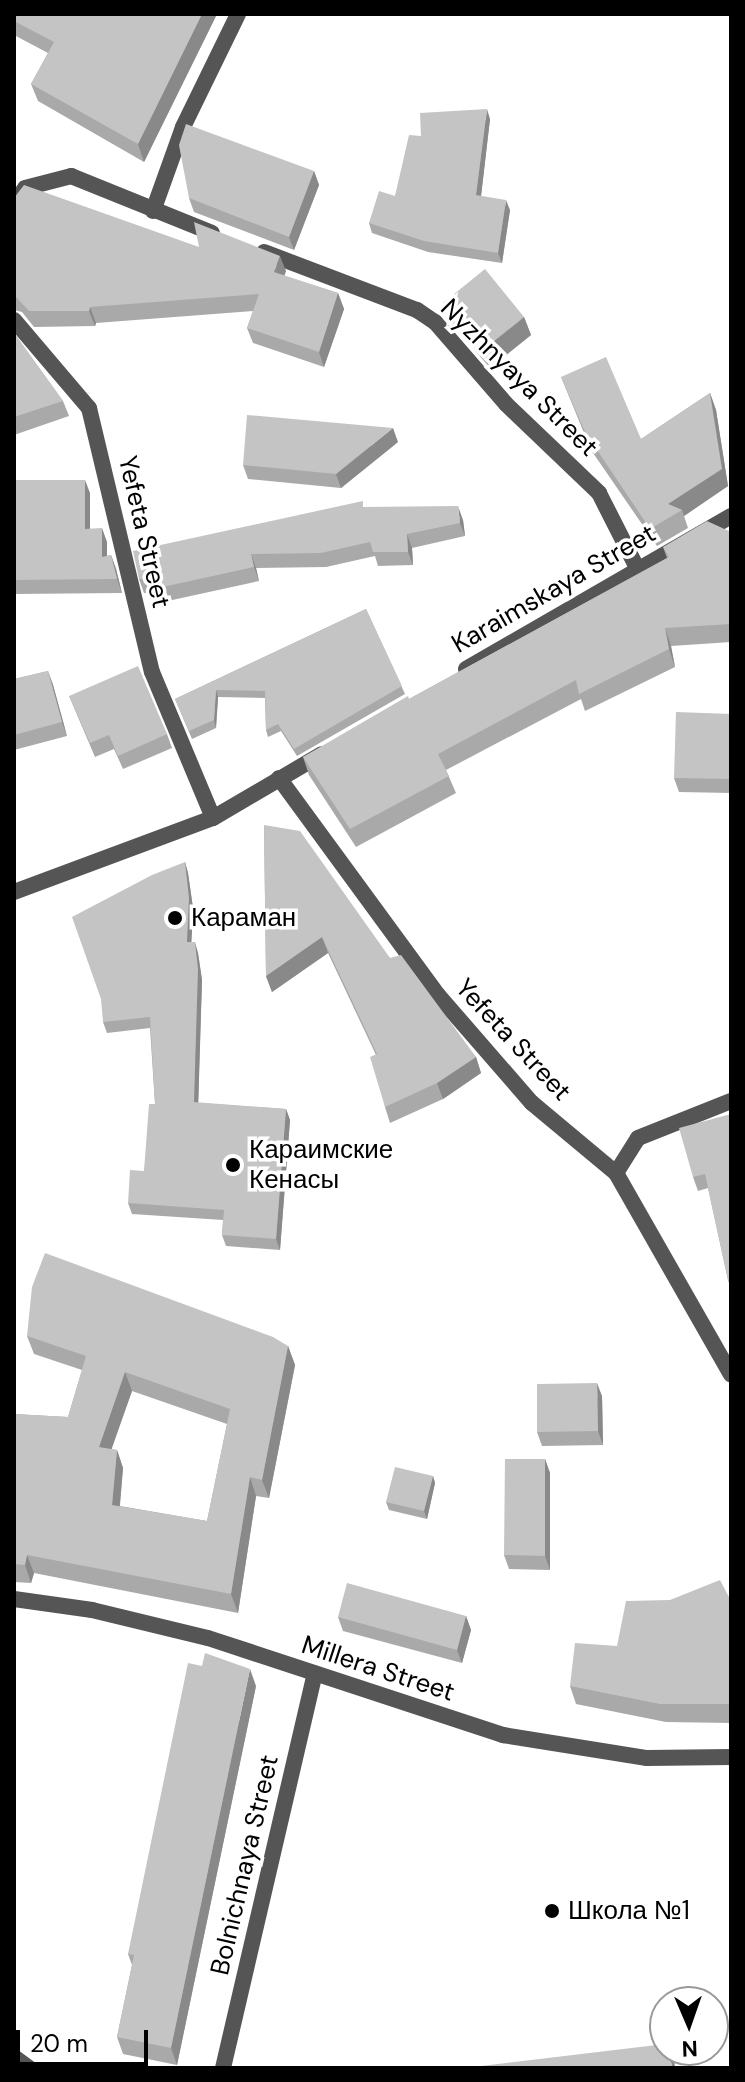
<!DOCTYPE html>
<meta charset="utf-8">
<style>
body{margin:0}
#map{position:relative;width:745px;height:2082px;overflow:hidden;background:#fff;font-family:"DM Sans",sans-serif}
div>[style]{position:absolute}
.minor>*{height:16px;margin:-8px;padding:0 8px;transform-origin:8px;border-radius:8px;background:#555}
.wall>*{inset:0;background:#a9a9a9}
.shaded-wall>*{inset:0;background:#898989}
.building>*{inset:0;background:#c4c4c4}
.dots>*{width:22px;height:22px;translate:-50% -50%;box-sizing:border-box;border:4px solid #fff;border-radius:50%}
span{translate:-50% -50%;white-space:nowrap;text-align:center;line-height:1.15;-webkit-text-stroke:7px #fff;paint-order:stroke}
.street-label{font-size:26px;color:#000}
.poi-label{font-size:26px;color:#000}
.left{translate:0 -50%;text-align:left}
.frame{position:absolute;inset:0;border:16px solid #000;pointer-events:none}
.north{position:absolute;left:649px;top:1986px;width:80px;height:80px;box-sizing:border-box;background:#fff;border:2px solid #999;border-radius:50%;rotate:178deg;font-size:22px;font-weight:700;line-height:32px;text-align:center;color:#000}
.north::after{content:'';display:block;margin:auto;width:28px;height:36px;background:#000;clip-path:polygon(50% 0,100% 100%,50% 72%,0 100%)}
.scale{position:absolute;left:16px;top:2030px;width:132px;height:36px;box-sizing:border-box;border:4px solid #000;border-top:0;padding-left:10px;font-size:24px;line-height:28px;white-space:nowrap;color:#000;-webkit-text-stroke:6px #fff;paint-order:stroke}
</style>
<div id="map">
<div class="minor">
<div style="left:14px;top:204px;width:19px;rotate:-55deg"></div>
<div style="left:25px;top:188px;width:48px;rotate:-14.6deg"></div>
<div style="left:71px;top:176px;width:152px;rotate:22deg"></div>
<div style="left:153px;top:211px;width:89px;rotate:-70.3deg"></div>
<div style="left:183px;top:127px;width:126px;rotate:-64deg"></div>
<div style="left:264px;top:252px;width:164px;rotate:20.8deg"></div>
<div style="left:417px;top:310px;width:22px;rotate:34deg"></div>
<div style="left:435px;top:322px;width:108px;rotate:49.1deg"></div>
<div style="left:506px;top:404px;width:129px;rotate:43.7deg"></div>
<div style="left:599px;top:493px;width:84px;rotate:63.1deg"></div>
<div style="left:14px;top:320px;width:116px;rotate:49.6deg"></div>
<div style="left:89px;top:408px;width:271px;rotate:76.6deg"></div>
<div style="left:152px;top:672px;width:158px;rotate:67.3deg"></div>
<div style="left:466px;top:669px;width:306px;rotate:-30deg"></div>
<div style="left:279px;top:778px;width:269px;rotate:53.8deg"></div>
<div style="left:438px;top:995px;width:143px;rotate:49deg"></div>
<div style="left:532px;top:1103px;width:109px;rotate:39.8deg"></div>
<div style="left:616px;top:1173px;width:232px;rotate:60.3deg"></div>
<div style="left:14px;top:892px;width:212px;rotate:-20.4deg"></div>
<div style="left:213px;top:818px;width:126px;rotate:-30.4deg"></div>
<div style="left:616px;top:1173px;width:41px;rotate:-57.8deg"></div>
<div style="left:638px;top:1138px;width:100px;rotate:-21.7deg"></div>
<div style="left:14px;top:1599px;width:79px;rotate:8deg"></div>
<div style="left:92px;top:1610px;width:119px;rotate:13.6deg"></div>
<div style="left:208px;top:1638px;width:311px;rotate:18.2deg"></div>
<div style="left:503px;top:1735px;width:146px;rotate:9.1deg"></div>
<div style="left:647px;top:1758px;width:84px;rotate:-0.7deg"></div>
<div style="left:14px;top:2057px;width:19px;rotate:36deg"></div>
<div style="left:223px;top:2068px;width:405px;rotate:-76.9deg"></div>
</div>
<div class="wall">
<div style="clip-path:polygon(14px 14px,217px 14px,144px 162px,38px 101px,31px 84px,48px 53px,14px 35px)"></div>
<div style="clip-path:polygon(490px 119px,481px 196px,510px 210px,502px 263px,428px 252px,372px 233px,369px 223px,395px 196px,421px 136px)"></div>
<div style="clip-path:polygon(314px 171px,319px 185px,294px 250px,194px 212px,189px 198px)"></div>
<div style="clip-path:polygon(14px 198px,286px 271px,284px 276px,338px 293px,344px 309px,324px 367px,253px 343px,247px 328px,253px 311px,96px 323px,95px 326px,34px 327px,22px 312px,14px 310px)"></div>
<div style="clip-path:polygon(443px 303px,524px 317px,531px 335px,490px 368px,450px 321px)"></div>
<div style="clip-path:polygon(14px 333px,63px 401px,69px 416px,14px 435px)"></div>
<div style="clip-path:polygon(561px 377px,641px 439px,710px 393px,716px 410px,728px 486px,684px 516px,688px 528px,657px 546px,591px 450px)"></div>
<div style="clip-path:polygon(398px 442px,341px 488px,248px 479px,243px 465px)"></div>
<div style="clip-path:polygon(14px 480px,90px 493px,90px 529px,107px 542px,107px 556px,111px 555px,116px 569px,122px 593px,14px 594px)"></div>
<div style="clip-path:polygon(366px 507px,463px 520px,465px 536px,412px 548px,413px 565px,378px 566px,375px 556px,326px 567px,256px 568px,259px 581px,154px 604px,150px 593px,144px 593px,139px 579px)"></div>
<div style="clip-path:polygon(731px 532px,731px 642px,671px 646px,675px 667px,585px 711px,581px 699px,446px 770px,456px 793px,356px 847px,309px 775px,303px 757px,667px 558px,663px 547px)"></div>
<div style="clip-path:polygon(366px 609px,405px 694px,297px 756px,281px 731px,268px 737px,266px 730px,265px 698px,218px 697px,216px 728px,192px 739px,175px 699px)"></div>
<div style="clip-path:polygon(48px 671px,53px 685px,67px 736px,14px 750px,14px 679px)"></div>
<div style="clip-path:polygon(69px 696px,167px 734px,172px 748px,123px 769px,114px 749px,95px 757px)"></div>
<div style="clip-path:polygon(731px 714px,731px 793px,679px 792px,674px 778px)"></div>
<div style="clip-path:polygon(264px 825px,390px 958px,476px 1057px,481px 1073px,443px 1099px,390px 1123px,385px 1107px,376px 1055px,328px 953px,272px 992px,266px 976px)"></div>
<div style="clip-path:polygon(185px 862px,188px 873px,193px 908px,191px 942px,198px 953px,202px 980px,198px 1103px,286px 1109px,290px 1120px,280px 1250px,226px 1246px,222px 1235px,223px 1220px,132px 1214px,128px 1203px,144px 1171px,155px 1104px,150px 1028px,107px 1033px,103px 1022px)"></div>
<div style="clip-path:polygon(731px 1114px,731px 1289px,728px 1280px,708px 1188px,698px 1191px,693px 1177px)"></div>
<div style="clip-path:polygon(evenodd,27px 1336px,288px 1346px,295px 1365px,269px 1498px,256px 1496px,238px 1613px,34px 1573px,31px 1583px,14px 1582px,14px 1414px,68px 1417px,82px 1370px,34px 1354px,27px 1336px,132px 1391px,227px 1424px,207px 1521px,120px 1506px,123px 1468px,117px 1450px,111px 1449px,132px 1391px)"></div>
<div style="clip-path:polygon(602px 1396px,603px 1445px,542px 1446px,537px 1432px)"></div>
<div style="clip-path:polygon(545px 1459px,550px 1473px,550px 1570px,509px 1569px,504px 1555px)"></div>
<div style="clip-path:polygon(433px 1476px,435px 1483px,427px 1519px,389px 1510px,386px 1502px)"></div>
<div style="clip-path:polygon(731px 1601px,731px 1723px,666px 1722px,576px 1704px,570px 1686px,617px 1646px)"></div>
<div style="clip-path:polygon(466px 1616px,471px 1630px,462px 1663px,343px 1631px,338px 1617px)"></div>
<div style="clip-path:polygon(256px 1686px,177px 2065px,123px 2054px,117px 2037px,132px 1965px,128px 1954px)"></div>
</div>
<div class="shaded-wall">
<div style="clip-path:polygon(202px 14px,217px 14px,144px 162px,138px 144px)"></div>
<div style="clip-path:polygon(487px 109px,490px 119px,480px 205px,476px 195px)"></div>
<div style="clip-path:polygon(314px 171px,319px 185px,294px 250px,289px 237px)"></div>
<div style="clip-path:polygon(506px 200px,510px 210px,502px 263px,498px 253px)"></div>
<div style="clip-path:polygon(280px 256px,286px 271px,280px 288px,274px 272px)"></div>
<div style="clip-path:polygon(338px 293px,344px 309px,324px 367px,319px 352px)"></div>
<div style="clip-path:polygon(90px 307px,96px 323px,95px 326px,89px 311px)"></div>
<div style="clip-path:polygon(524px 317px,531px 335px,490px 368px,483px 350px)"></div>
<div style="clip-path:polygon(710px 393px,716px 410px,728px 486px,684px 516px,682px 510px,668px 504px)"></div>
<div style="clip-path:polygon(393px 428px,398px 442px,341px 488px,336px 474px)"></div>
<div style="clip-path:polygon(85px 480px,90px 493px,90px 543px,85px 529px)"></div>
<div style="clip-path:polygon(458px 506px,463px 520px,465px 536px,460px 523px)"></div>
<div style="clip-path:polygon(102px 528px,107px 542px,107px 571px,102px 557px)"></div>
<div style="clip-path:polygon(407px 534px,412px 548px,413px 565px,408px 552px)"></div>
<div style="clip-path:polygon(251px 554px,256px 568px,259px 581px,254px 567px)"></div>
<div style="clip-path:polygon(111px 555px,116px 569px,122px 593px,117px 579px)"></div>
<div style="clip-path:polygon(665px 628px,671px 646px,675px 667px,669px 649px)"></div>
<div style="clip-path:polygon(48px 671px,53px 685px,67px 736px,62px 722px)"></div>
<div style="clip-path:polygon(216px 690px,218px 697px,216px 728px,214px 720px)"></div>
<div style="clip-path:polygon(185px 862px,188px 873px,193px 908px,191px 952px,187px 942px)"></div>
<div style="clip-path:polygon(322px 937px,328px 953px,272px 992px,266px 976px)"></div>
<div style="clip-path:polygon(195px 942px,198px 953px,202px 980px,198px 1113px,194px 1102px)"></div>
<div style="clip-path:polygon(476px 1057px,481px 1073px,443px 1099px,437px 1083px)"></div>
<div style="clip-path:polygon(286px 1109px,290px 1120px,280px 1250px,276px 1239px)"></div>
<div style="clip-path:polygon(288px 1346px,295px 1365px,269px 1498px,262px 1480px)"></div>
<div style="clip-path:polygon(125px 1372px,132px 1391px,106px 1465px,99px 1447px)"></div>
<div style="clip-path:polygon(597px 1383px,602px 1396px,603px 1445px,598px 1431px)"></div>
<div style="clip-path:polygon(117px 1450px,123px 1468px,118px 1524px,112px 1505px)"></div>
<div style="clip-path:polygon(545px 1459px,550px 1473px,550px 1570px,545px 1556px)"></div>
<div style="clip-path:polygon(433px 1476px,435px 1483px,427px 1519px,424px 1511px)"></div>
<div style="clip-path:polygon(250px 1477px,256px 1496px,238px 1613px,231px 1594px)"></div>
<div style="clip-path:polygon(27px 1555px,34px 1573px,31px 1583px,25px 1565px)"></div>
<div style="clip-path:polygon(466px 1616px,471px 1630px,462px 1663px,457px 1650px)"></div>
<div style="clip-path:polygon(250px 1669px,256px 1686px,177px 2065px,171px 2048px)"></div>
<div style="clip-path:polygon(669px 2050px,671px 2050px,674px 2057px,675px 2068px,672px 2068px)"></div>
</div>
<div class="building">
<div style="clip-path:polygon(14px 14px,202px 14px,138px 144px,31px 84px,54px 42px,14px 21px)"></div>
<div style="clip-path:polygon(487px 109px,476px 195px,506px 200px,498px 253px,424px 241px,369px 223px,379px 191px,395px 196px,409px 135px,421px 136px,420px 113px)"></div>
<div style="clip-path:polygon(186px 124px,314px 171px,289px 237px,189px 198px,179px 145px)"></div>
<div style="clip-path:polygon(24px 185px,199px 247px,194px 222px,280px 256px,274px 272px,338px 293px,319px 352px,247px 328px,259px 294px,90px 307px,89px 311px,29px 311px,16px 297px,14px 296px,14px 198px)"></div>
<div style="clip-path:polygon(485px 269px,524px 317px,483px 350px,443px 303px)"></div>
<div style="clip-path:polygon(14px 333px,63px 401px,14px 417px)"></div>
<div style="clip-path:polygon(606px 357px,641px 439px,710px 393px,722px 469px,668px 504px,682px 510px,650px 529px,585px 432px,561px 377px)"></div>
<div style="clip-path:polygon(247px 415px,393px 428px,336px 474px,243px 465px)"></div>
<div style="clip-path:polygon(14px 480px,85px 480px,85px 529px,102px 528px,102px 557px,111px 555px,117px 579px,14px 580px)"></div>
<div style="clip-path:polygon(363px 501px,363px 507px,458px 506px,460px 523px,407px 534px,408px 552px,373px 552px,370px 542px,321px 553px,251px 554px,254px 567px,149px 590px,146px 579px,139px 579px,133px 551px)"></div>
<div style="clip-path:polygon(707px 521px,731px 532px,731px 624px,665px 628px,669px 649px,579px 694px,576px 680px,438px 754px,449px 776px,350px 829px,303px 757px,408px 696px,409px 699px,669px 557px,663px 547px)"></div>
<div style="clip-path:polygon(366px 609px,402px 686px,294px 749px,278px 724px,266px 730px,265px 691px,216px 690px,214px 720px,189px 731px,175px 699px)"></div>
<div style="clip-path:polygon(138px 666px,167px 734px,118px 756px,109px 735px,90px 743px,69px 696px)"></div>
<div style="clip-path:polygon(48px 671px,62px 722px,14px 735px,14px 679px)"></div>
<div style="clip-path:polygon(676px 712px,731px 714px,731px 779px,674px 778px)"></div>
<div style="clip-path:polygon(264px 825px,300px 831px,390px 958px,401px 955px,476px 1057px,437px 1083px,385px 1107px,370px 1057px,377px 1054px,322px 937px,266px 976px)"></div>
<div style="clip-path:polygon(185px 862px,189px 898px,187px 942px,195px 942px,198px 969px,194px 1102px,286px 1109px,276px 1239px,222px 1235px,224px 1210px,128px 1203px,130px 1170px,144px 1171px,149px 1104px,155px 1104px,150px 1017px,103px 1022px,101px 999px,72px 917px,152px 875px)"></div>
<div style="clip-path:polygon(731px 1114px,731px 1279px,728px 1280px,705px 1174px,693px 1177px,679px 1128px)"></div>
<div style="clip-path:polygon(evenodd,45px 1253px,273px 1337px,288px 1346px,262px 1480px,250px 1477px,231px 1594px,27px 1555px,25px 1565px,14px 1564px,14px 1414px,68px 1417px,86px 1356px,27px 1336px,32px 1287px,45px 1253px,125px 1372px,230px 1409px,207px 1521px,112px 1505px,117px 1450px,99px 1447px,125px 1372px)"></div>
<div style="clip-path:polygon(597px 1383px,598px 1431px,537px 1432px,537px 1384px)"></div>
<div style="clip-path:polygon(505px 1459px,545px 1459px,545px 1556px,504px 1555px)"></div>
<div style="clip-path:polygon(395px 1467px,433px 1476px,424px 1511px,386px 1502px)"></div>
<div style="clip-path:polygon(720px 1580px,731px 1601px,731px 1704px,660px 1704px,570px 1686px,575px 1643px,617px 1646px,626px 1601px,670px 1600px)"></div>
<div style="clip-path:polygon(347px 1583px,466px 1616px,457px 1650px,338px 1617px)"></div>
<div style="clip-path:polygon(205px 1653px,250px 1669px,171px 2048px,117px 2037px,134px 1955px,128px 1954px,188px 1663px,202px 1666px)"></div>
<div style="clip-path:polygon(665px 2044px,665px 2050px,669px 2050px,672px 2068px,465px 2068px)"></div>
</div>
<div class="dots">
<div style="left:175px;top:918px;background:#000"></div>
<div style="left:233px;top:1165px;background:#000"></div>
<div style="left:552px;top:1911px;background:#000"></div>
</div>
<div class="street-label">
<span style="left:519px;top:378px;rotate:45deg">Nyzhnyaya Street</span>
<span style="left:144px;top:532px;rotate:77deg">Yefeta Street</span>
<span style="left:554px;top:589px;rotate:-30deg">Karaimskaya Street</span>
<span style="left:513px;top:1040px;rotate:47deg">Yefeta Street</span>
<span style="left:378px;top:1669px;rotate:18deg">Millera Street</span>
<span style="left:245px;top:1865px;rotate:-77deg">Bolnichnaya Street</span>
</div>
<div class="poi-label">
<span class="left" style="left:191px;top:918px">Караман</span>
<span class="left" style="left:249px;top:1165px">Караимские<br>Кенасы</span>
<span class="left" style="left:568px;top:1911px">Школа №1</span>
</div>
<div class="frame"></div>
<div class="north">N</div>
<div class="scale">20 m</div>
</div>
